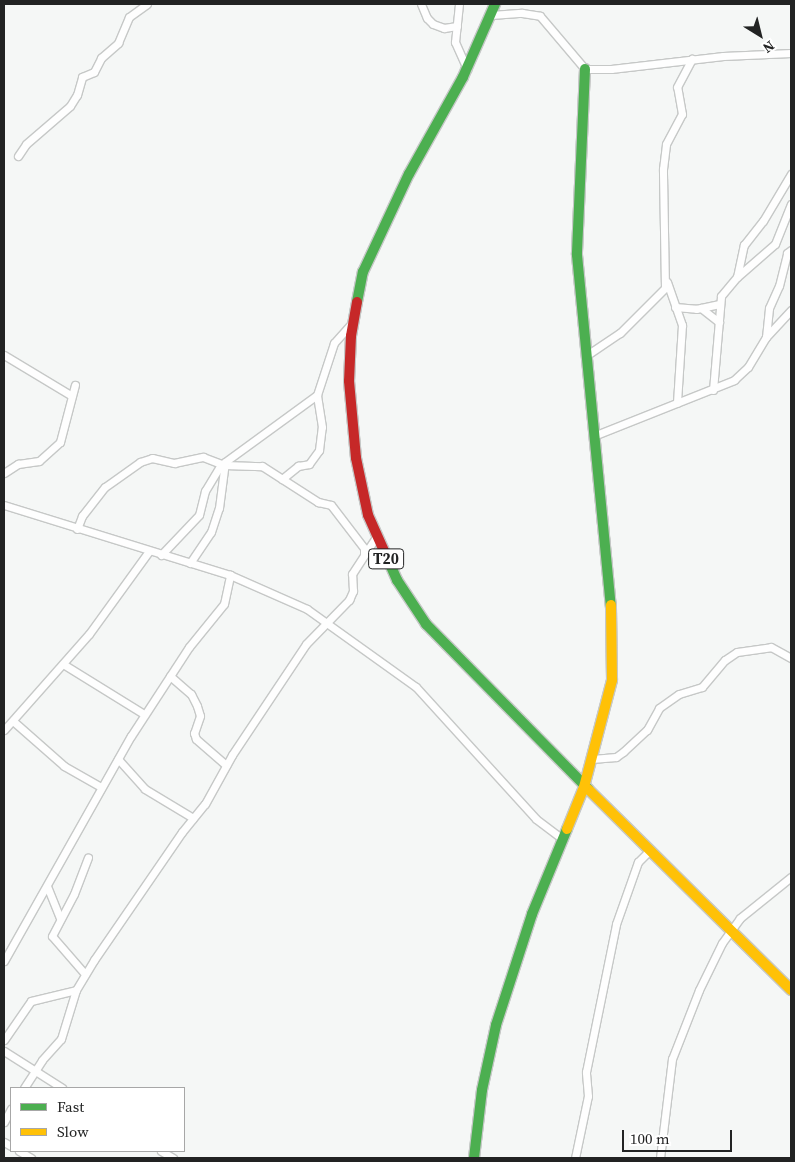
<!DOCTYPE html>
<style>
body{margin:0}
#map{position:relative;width:795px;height:1162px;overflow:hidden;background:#f5f7f6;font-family:"Source Serif 4",serif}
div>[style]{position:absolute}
.roads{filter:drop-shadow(1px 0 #c6c8c7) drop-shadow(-1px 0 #c6c8c7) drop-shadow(0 1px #c6c8c7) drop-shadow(0 -1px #c6c8c7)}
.street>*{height:7px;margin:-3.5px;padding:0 3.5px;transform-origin:3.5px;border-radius:3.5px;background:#fefefe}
.fast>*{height:10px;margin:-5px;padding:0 5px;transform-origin:5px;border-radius:5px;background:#4caf50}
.slow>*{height:10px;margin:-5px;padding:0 5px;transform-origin:5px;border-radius:5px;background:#ffc107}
.jam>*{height:10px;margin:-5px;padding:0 5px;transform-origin:5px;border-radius:5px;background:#c62828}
span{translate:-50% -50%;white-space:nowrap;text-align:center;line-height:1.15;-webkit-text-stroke:4.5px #fff;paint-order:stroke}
.shield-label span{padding:1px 4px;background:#fff;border:1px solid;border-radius:4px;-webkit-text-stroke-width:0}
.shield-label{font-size:15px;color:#222323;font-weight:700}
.frame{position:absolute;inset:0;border:5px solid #222323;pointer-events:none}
.legend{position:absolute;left:10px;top:1087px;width:175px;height:65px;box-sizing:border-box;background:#fff;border:1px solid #a7a7a7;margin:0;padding:6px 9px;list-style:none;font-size:15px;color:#222323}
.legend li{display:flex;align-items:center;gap:10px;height:25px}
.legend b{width:25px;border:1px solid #a7a7a7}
.north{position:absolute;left:735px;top:10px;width:50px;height:50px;-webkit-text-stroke:4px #fff;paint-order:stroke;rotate:144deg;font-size:14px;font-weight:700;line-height:20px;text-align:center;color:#222323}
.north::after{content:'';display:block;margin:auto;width:18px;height:22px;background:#222323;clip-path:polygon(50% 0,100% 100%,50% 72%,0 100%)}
.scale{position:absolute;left:622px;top:1130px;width:110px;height:22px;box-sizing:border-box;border:2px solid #222323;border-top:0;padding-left:6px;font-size:15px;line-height:18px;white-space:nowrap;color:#222323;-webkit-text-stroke:4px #fff;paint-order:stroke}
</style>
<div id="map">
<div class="roads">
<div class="street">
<div style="left:421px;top:4px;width:15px;rotate:67deg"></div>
<div style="left:427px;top:18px;width:8px;rotate:45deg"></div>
<div style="left:433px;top:24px;width:12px;rotate:20deg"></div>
<div style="left:444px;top:28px;width:13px;rotate:-9deg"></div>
<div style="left:459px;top:4px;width:38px;rotate:96deg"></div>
<div style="left:455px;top:42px;width:30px;rotate:66deg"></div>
<div style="left:491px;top:15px;width:31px;rotate:-4deg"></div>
<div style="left:522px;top:13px;width:18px;rotate:9deg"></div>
<div style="left:540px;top:16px;width:70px;rotate:49.7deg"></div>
<div style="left:585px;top:69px;width:26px"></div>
<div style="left:611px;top:69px;width:113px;rotate:-6.6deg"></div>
<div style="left:723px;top:56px;width:68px;rotate:-2.5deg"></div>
<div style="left:18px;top:156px;width:14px;rotate:-56deg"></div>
<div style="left:26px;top:144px;width:58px;rotate:-40.8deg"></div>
<div style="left:70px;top:106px;width:13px;rotate:-58deg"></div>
<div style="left:77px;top:95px;width:19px;rotate:-74deg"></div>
<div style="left:82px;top:77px;width:13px;rotate:-23deg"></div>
<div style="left:94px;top:72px;width:16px;rotate:-63deg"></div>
<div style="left:101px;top:58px;width:23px;rotate:-41deg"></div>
<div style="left:118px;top:43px;width:28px;rotate:-67deg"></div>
<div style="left:129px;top:17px;width:22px;rotate:-36deg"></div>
<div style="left:737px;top:277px;width:50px;rotate:-41deg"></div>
<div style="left:775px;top:244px;width:43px;rotate:-68.2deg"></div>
<div style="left:667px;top:282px;width:46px;rotate:70.8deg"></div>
<div style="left:682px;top:325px;width:78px;rotate:93.7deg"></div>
<div style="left:675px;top:307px;width:21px;rotate:5deg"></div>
<div style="left:696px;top:309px;width:24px;rotate:-12deg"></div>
<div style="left:701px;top:308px;width:23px;rotate:38deg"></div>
<div style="left:766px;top:337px;width:29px;rotate:-84deg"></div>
<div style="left:769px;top:308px;width:24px;rotate:-66deg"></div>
<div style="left:779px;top:286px;width:34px;rotate:-76deg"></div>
<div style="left:787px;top:253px;width:5px;rotate:-37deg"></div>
<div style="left:4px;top:355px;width:79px;rotate:31.1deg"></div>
<div style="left:587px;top:355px;width:40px;rotate:-34deg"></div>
<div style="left:620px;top:333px;width:64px;rotate:-45deg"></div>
<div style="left:665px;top:288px;width:119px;rotate:-91deg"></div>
<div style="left:663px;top:169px;width:25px;rotate:-83deg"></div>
<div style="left:666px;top:144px;width:34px;rotate:-62deg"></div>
<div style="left:682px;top:114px;width:27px;rotate:-100deg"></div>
<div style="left:677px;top:87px;width:32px;rotate:-62deg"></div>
<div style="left:713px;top:390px;width:94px;rotate:-85.1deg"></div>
<div style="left:721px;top:296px;width:25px;rotate:-50deg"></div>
<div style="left:737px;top:277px;width:33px;rotate:-78deg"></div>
<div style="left:744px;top:245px;width:31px;rotate:-52deg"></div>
<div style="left:763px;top:221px;width:55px;rotate:-59.2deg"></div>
<div style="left:596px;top:435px;width:149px;rotate:-21.7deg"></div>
<div style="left:734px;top:380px;width:19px;rotate:-43deg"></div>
<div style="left:748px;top:367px;width:35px;rotate:-59deg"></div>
<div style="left:766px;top:337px;width:37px;rotate:-47deg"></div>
<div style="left:4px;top:473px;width:17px;rotate:-33deg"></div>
<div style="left:18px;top:464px;width:21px;rotate:-8deg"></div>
<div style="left:39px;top:461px;width:28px;rotate:-42deg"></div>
<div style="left:60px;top:442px;width:59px;rotate:-75.3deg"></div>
<div style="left:282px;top:479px;width:21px;rotate:-39deg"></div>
<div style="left:298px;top:466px;width:11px;rotate:-10deg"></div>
<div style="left:309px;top:464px;width:17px;rotate:-54deg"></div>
<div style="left:319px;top:450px;width:23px;rotate:-83deg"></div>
<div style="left:322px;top:427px;width:32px;rotate:-99deg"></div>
<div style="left:4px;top:505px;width:237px;rotate:17.2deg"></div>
<div style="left:230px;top:575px;width:84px;rotate:23.8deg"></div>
<div style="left:307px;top:609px;width:134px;rotate:35.6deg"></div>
<div style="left:416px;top:687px;width:178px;rotate:47.7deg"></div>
<div style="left:536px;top:819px;width:34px;rotate:37deg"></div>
<div style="left:77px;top:529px;width:14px;rotate:-69deg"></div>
<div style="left:82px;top:516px;width:37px;rotate:-52deg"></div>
<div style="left:105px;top:487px;width:43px;rotate:-35.5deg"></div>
<div style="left:140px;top:462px;width:13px;rotate:-18deg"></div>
<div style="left:152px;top:458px;width:23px;rotate:13deg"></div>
<div style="left:174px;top:463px;width:30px;rotate:-12deg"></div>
<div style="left:203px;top:457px;width:22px;rotate:21deg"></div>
<div style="left:224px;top:465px;width:38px;rotate:2deg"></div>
<div style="left:262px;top:466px;width:67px;rotate:32.7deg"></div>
<div style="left:318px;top:502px;width:13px;rotate:13deg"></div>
<div style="left:331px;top:505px;width:54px;rotate:52.5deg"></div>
<div style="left:364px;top:548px;width:6px;rotate:90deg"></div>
<div style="left:161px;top:555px;width:55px;rotate:-46.5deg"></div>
<div style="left:199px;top:515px;width:25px;rotate:-76deg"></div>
<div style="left:205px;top:491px;width:31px;rotate:-59deg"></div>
<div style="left:190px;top:563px;width:37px;rotate:-56deg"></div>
<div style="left:211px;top:532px;width:25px;rotate:-72deg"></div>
<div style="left:219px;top:508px;width:46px;rotate:-82.6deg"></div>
<div style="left:225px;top:462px;width:114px;rotate:-36.1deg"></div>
<div style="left:317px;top:395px;width:55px;rotate:-71.9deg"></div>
<div style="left:334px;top:343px;width:28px;rotate:-48deg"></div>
<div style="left:63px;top:664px;width:95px;rotate:31.7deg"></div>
<div style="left:170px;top:676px;width:28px;rotate:41deg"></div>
<div style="left:191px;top:694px;width:13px;rotate:63deg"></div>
<div style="left:197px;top:706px;width:10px;rotate:73deg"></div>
<div style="left:200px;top:716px;width:18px;rotate:109deg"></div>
<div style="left:194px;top:733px;width:6px;rotate:72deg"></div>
<div style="left:196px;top:739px;width:40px;rotate:41deg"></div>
<div style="left:13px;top:721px;width:68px;rotate:41.4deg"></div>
<div style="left:64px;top:766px;width:43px;rotate:29.6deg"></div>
<div style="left:4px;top:730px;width:128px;rotate:-48.5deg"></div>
<div style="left:89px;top:634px;width:102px;rotate:-54.1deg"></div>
<div style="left:118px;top:759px;width:40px;rotate:48deg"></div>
<div style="left:145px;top:789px;width:56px;rotate:31.1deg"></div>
<div style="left:592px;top:759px;width:24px;rotate:-5deg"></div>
<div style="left:616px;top:757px;width:9px;rotate:-36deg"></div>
<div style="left:623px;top:752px;width:33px;rotate:-43deg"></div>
<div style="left:647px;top:730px;width:25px;rotate:-61deg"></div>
<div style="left:659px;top:708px;width:24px;rotate:-35deg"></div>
<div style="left:679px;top:694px;width:24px;rotate:-17deg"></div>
<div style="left:702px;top:687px;width:35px;rotate:-50deg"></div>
<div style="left:725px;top:660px;width:14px;rotate:-34deg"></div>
<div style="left:737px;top:652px;width:34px;rotate:-8deg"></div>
<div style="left:771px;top:647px;width:23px;rotate:29deg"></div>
<div style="left:47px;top:886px;width:35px;rotate:68deg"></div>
<div style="left:4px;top:961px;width:258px;rotate:-60.6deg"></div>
<div style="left:131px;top:736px;width:106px;rotate:-56.9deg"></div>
<div style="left:189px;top:647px;width:55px;rotate:-50.9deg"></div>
<div style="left:224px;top:604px;width:30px;rotate:-78deg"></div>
<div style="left:85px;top:974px;width:50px;rotate:-131deg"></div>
<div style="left:52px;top:936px;width:47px;rotate:-62.4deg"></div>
<div style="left:74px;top:894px;width:39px;rotate:-69deg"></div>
<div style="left:4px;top:1040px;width:47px;rotate:-55.3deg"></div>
<div style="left:31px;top:1001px;width:46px;rotate:-13.7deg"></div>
<div style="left:4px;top:1051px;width:69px;rotate:32.5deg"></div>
<div style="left:24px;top:1088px;width:33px;rotate:-57deg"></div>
<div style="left:42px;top:1060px;width:28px;rotate:-48deg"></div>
<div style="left:61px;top:1039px;width:51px;rotate:-73deg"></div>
<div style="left:76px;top:990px;width:35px;rotate:-59deg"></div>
<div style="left:94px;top:960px;width:155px;rotate:-55.5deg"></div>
<div style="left:182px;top:832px;width:36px;rotate:-51deg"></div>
<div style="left:205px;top:804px;width:56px;rotate:-61.1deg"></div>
<div style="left:232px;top:755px;width:133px;rotate:-56.3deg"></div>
<div style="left:306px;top:644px;width:62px;rotate:-45.7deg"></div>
<div style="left:349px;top:600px;width:10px;rotate:-66deg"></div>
<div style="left:353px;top:591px;width:17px;rotate:-93deg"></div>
<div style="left:352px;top:574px;width:44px;rotate:-57deg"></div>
<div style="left:4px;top:1122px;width:15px;rotate:-62deg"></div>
<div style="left:4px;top:1142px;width:8px;rotate:30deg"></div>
<div style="left:19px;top:1151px;width:14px;rotate:30deg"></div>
<div style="left:161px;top:1151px;width:14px;rotate:30deg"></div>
<div style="left:575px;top:1158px;width:63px;rotate:-78.2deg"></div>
<div style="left:588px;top:1096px;width:24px;rotate:-95deg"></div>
<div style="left:586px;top:1072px;width:151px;rotate:-78.5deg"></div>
<div style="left:616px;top:924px;width:66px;rotate:-70.5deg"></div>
<div style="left:638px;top:862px;width:17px;rotate:-45deg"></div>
<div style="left:660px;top:1158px;width:100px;rotate:-83.1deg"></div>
<div style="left:672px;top:1059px;width:74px;rotate:-68.6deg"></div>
<div style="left:699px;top:990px;width:52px;rotate:-63.9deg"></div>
<div style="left:722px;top:943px;width:31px;rotate:-54deg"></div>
<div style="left:740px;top:918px;width:65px;rotate:-38.8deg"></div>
</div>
<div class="fast">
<div style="left:585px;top:69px;width:186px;rotate:92.5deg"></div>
<div style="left:577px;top:255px;width:352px;rotate:84.5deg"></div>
<div style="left:357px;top:302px;width:31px;rotate:-79deg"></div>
<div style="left:363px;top:272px;width:108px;rotate:-64.9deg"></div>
<div style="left:409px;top:174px;width:111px;rotate:-60.9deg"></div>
<div style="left:463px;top:77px;width:80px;rotate:-66.3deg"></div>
<div style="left:385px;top:553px;width:30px;rotate:66deg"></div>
<div style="left:397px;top:580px;width:53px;rotate:56.6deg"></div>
<div style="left:426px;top:624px;width:231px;rotate:45.5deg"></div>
<div style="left:474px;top:1158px;width:68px;rotate:-83.3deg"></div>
<div style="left:482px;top:1090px;width:66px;rotate:-77.8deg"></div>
<div style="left:496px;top:1025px;width:117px;rotate:-72deg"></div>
<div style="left:532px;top:914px;width:92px;rotate:-67.6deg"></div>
</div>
<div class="slow">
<div style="left:588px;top:789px;width:286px;rotate:44.7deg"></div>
<div style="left:567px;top:829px;width:45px;rotate:-68deg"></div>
<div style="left:584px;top:787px;width:111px;rotate:-75.3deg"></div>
<div style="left:612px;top:680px;width:75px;rotate:-90.8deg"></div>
</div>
<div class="jam">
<div style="left:357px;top:302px;width:35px;rotate:100deg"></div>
<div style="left:351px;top:336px;width:45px;rotate:92.5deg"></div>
<div style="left:349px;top:381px;width:77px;rotate:84.8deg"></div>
<div style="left:356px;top:458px;width:58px;rotate:78.1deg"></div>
<div style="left:368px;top:515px;width:42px;rotate:65.9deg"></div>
</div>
</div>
<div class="shield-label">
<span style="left:386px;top:559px">T20</span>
</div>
<div class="frame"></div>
<ul class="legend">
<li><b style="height:6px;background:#4caf50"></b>Fast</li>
<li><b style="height:6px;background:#ffc107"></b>Slow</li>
</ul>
<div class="north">N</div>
<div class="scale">100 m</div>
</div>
